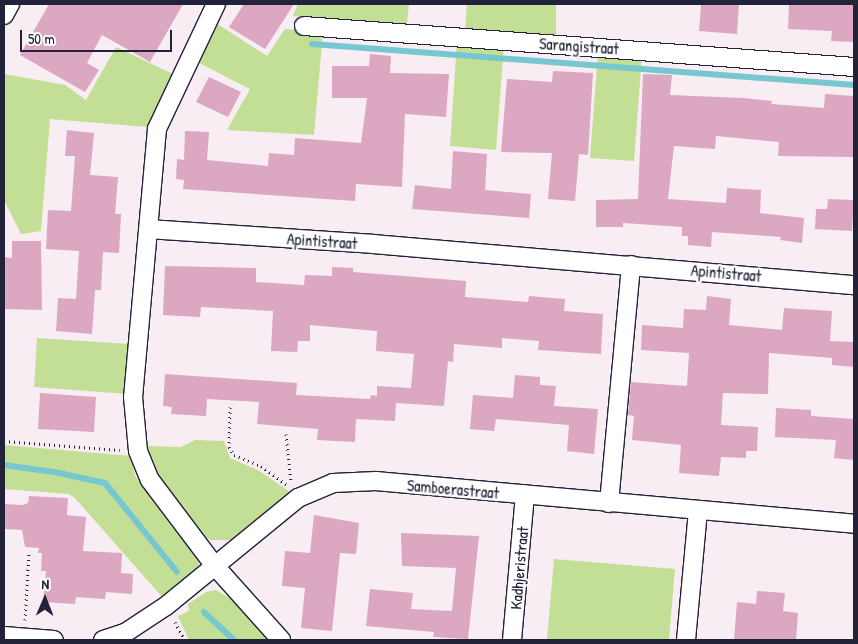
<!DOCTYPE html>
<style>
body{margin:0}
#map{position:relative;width:858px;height:644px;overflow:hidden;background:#f8edf3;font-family:"Patrick Hand",sans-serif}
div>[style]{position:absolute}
.green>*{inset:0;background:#c3df96}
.stream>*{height:6px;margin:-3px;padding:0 3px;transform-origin:3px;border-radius:3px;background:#76c7cf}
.building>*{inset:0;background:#dba7c1}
.path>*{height:3px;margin-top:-1.5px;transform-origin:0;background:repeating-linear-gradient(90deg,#22223b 0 1px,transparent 0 5px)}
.roads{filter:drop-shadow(1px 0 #22223b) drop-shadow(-1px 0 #22223b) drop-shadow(0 1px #22223b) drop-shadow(0 -1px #22223b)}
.street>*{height:18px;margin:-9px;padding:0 9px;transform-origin:9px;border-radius:9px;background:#fff}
span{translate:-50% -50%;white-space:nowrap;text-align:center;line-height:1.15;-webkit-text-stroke:4.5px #fff;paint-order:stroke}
.street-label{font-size:16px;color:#22223b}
.frame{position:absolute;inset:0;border:5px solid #22223b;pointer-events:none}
.north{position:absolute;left:20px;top:574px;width:50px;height:50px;-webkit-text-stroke:4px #fff;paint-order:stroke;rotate:1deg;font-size:14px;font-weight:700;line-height:20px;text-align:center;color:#22223b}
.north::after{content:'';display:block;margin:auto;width:18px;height:22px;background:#22223b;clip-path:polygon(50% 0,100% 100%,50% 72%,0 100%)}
.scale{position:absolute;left:20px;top:30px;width:152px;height:22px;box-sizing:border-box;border:2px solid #22223b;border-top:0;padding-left:6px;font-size:15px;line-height:18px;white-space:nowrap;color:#22223b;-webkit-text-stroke:4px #fff;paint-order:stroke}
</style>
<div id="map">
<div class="green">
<div style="clip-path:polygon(298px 4px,409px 4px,407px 24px,293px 16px)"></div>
<div style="clip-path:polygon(467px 4px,556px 4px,556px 37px,465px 30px)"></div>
<div style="clip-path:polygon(216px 23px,267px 56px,285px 29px,323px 32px,314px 135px,227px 130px,250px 89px,197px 62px)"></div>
<div style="clip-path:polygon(457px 42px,504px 45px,496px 150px,450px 146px)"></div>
<div style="clip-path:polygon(116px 47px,175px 75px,147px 127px,50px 119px,41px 231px,21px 234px,4px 200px,4px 74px,65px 85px,86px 100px)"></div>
<div style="clip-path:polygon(598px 52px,642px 56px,634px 161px,590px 158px)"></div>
<div style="clip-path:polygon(37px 338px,129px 344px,127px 394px,34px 387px)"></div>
<div style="clip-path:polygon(195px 440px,224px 441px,230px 458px,258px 470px,290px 492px,242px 534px,231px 540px,211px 540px,198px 533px,168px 492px,147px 457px,145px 446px,181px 447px)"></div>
<div style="clip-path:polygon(4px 445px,131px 456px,135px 476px,196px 555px,199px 564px,198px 571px,163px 598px,74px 497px,68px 494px,4px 489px)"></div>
<div style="clip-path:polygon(554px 559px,675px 569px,669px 640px,547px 639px)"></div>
<div style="clip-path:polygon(216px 590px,238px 603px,270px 640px,189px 640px,178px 616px,189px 611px,188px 604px,206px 592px)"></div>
</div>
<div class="stream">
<div style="left:312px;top:44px;width:544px;rotate:4.33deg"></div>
<div style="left:4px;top:465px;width:50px;rotate:8deg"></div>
<div style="left:54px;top:472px;width:52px;rotate:12.2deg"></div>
<div style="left:105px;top:483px;width:114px;rotate:51deg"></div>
<div style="left:204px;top:612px;width:41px;rotate:43deg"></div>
</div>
<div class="building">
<div style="clip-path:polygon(49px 4px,183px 4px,150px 62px,102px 35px,87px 63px,99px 70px,85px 92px,20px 55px)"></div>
<div style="clip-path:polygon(244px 4px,294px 4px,265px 49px,229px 27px)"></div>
<div style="clip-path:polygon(701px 4px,739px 4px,737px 34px,699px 31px)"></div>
<div style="clip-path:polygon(789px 4px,854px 4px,854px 42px,831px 41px,832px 31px,788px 29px)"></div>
<div style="clip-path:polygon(370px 54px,391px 56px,390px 73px,449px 74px,446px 117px,405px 114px,402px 187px,356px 184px,355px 201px,183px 189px,184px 180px,176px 179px,177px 159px,184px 160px,185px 131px,209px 132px,207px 160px,268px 166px,269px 153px,294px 155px,295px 138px,361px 143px,367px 98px,332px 98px,332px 66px,369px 66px)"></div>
<div style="clip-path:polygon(553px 71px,593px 73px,588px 155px,579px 154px,575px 201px,548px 199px,552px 153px,501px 152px,507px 79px,552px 82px)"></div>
<div style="clip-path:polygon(643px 74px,672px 75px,670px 95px,743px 98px,772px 101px,771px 104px,824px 108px,825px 94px,854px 96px,853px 157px,778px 156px,779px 142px,716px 136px,715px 149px,674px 146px,668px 199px,726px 203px,727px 188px,761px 190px,760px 213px,804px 218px,802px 243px,780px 240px,781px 237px,712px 232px,711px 247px,688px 245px,688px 236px,682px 236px,682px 227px,623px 223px,623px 227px,596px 227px,596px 200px,638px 199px)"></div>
<div style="clip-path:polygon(209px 77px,241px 92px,228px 117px,196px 102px)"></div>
<div style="clip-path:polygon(67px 130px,94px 133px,90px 175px,118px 177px,115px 214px,121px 214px,119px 253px,103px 252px,101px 290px,95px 290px,92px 334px,56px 331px,58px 298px,76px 299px,79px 251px,46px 249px,48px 210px,71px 211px,75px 156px,65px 156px)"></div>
<div style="clip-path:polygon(453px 151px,487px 154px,485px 190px,531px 194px,529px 218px,412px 209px,415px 185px,451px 189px)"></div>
<div style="clip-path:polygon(828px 199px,854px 200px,852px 231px,815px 229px,816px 209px,827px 209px)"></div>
<div style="clip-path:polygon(12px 241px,41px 241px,42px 310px,4px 309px,4px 257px,12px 258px)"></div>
<div style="clip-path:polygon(165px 266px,256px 268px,256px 282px,304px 285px,305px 275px,332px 276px,332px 267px,353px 268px,353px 272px,466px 281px,465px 297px,528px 302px,529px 296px,565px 299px,564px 311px,603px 314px,601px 354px,538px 350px,539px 341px,502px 338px,502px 348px,454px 344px,453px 362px,448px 361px,444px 406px,396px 403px,395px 421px,356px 419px,355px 442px,317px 440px,318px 429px,257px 424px,259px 402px,207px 399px,206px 416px,171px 414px,172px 407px,163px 406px,165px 374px,297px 383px,296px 395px,370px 399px,371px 395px,377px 396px,377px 386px,411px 388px,414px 354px,376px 351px,377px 331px,310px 325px,310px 341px,298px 341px,297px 352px,271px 351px,273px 311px,201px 307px,200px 317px,163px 315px)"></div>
<div style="clip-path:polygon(707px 296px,731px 299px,729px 325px,782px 330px,784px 308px,832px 311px,830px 341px,854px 342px,854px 367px,832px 365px,832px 358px,769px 353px,768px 394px,723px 393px,721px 425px,758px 427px,757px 451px,746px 451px,746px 458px,721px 457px,719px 476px,679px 473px,681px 445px,632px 440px,634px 416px,628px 415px,631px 382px,687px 386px,689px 353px,641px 350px,642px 325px,683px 328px,684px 309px,706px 310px)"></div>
<div style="clip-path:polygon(515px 375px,540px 377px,540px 385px,556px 386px,554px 406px,598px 409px,594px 454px,567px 451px,569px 425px,496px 419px,494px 431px,470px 429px,473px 395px,513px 398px)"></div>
<div style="clip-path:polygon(40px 393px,96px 397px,94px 432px,38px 429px)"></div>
<div style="clip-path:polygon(776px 408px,811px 410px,811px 416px,854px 419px,854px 460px,834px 458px,836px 440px,775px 437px)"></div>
<div style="clip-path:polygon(29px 496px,68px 498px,67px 515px,86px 517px,83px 551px,122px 553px,121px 573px,133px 574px,132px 594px,106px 592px,105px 599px,76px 597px,75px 604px,43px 602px,46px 571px,41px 571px,42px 553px,38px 553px,39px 548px,25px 547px,22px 530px,4px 529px,4px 504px,23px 505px,28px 503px)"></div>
<div style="clip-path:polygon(314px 515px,359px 523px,356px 554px,340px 553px,332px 631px,301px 628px,305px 588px,282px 586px,285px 551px,310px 553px)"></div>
<div style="clip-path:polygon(401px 533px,479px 536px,468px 639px,433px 637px,434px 632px,366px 626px,370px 589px,413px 593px,411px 609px,452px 611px,456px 568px,402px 566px)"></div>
<div style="clip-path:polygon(757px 591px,785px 593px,783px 611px,798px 613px,796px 640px,734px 640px,737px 602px,756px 604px)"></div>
</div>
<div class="path">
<div style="left:230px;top:407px;width:40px;rotate:91.4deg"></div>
<div style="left:229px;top:447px;width:9px;rotate:58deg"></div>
<div style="left:234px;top:455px;width:29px;rotate:22deg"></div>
<div style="left:261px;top:466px;width:31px;rotate:36deg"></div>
<div style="left:286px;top:434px;width:48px;rotate:84.1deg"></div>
<div style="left:4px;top:441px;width:116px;rotate:4.4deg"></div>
<div style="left:25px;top:620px;width:68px;rotate:-86.6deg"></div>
<div style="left:175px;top:622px;width:21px;rotate:61deg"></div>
</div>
<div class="roads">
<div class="street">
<div style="left:216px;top:4px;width:138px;rotate:115.3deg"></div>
<div style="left:157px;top:129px;width:269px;rotate:95.1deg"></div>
<div style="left:133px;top:397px;width:54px;rotate:84.7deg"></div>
<div style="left:138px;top:451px;width:31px;rotate:68deg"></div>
<div style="left:150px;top:480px;width:106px;rotate:53deg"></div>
<div style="left:214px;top:565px;width:101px;rotate:48.2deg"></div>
<div style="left:4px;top:15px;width:13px;rotate:-61deg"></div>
<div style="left:304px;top:26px;width:552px;rotate:4.26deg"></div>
<div style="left:149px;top:229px;width:225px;rotate:3.8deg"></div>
<div style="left:373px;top:244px;width:483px;rotate:4.9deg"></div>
<div style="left:609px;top:503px;width:239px;rotate:-84.7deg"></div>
<div style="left:4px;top:636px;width:50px;rotate:4.6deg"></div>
<div style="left:103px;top:640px;width:23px;rotate:-18deg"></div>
<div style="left:125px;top:633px;width:49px;rotate:-33.4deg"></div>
<div style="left:166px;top:606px;width:171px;rotate:-39.3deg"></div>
<div style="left:298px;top:498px;width:38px;rotate:-23deg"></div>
<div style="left:333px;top:483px;width:43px;rotate:-2.7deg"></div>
<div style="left:376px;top:481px;width:480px;rotate:5.1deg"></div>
<div style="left:512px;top:640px;width:146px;rotate:-84.9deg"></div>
<div style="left:686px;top:640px;width:130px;rotate:-84.7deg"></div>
</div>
</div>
<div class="street-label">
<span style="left:579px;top:46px;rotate:4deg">Sarangistraat</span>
<span style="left:322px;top:241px;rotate:4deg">Apintistraat</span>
<span style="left:726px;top:273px;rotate:5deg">Apintistraat</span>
<span style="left:453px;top:489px;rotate:5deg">Samboerastraat</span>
<span style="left:519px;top:568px;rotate:-85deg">Kadhjeristraat</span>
</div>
<div class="frame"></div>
<div class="north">N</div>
<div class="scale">50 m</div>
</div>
